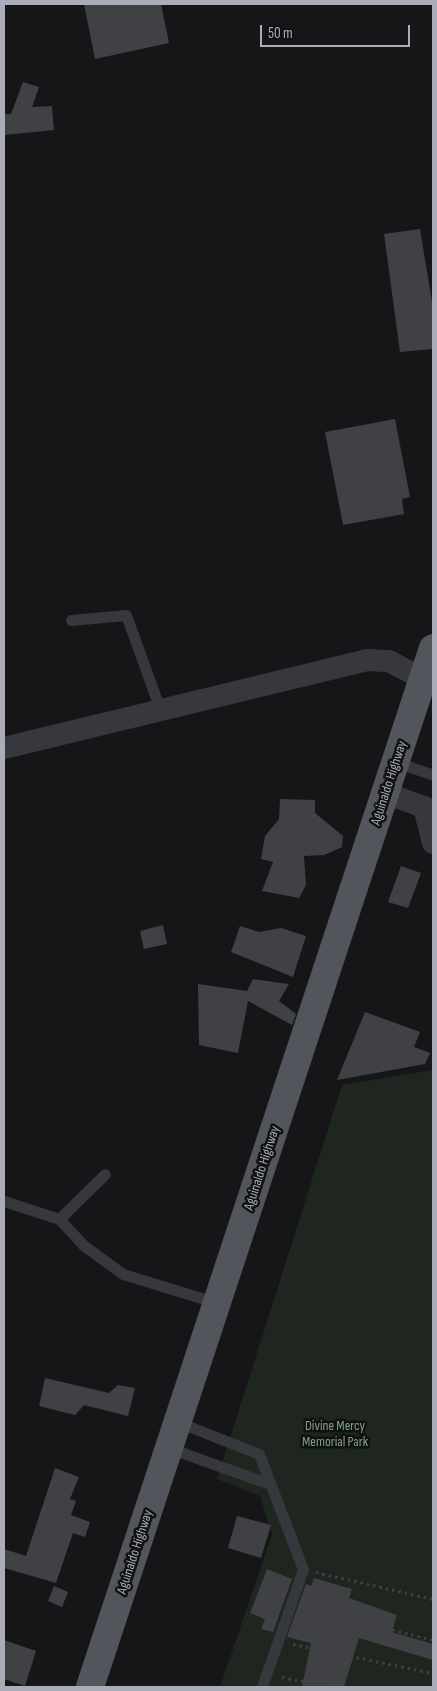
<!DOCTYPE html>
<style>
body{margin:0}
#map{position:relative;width:437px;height:1691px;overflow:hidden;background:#161618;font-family:"Sofia Sans Condensed",sans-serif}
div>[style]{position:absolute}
.green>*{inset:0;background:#1e261f}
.building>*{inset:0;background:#404145}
.path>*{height:3px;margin-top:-1.5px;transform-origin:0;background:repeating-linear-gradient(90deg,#3d3f44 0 2.5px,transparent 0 6.5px)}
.lane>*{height:11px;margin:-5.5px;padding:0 5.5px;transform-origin:5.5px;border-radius:5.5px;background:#37383d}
.street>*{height:22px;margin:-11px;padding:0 11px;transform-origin:11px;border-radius:11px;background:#37383d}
.primary>*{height:28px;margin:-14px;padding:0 14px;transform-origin:14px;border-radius:14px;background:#53555c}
span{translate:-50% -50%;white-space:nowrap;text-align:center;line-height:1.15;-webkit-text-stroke:5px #111113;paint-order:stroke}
.street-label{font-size:14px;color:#a8adb8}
.park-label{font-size:14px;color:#7fa381}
.frame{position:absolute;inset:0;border:5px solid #a8adb8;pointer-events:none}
.scale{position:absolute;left:260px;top:25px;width:150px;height:22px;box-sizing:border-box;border:2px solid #a8adb8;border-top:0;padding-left:6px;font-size:15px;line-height:18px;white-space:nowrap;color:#a8adb8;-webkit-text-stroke:4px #111113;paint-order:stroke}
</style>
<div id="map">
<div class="green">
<div style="clip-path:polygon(433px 1070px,433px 1687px,220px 1687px,272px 1534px,260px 1496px,217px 1479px,342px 1085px)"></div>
</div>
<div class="building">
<div style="clip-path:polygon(84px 4px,161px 4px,169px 43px,95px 59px)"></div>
<div style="clip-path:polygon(23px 82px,39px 87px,32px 107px,52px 106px,54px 130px,4px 135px,4px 114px,11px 114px)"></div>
<div style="clip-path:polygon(420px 229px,433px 308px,433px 349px,400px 352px,384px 234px)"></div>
<div style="clip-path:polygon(395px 419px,410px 497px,402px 499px,404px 514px,343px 525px,325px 432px)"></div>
<div style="clip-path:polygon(280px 799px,315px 800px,315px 813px,343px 836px,342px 847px,324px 855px,304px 856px,306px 885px,299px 898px,262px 891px,273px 862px,261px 859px,265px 836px,279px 819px)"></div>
<div style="clip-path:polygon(401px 866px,421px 873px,408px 908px,388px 902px)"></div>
<div style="clip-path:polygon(163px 925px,167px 944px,144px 949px,140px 931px)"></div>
<div style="clip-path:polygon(240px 926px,259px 932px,281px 928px,306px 936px,293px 977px,231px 952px)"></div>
<div style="clip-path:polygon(253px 979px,289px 984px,279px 1001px,296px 1014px,292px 1025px,248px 1001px,238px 1053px,199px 1045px,198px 984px,247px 991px)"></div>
<div style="clip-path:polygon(365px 1012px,420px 1032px,414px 1047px,430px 1053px,425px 1064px,337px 1080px)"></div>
<div style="clip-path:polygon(45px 1378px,109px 1393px,118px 1385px,135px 1388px,128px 1416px,84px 1405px,75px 1415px,39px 1406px)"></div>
<div style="clip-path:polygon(55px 1468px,79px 1477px,70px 1499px,76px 1501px,71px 1515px,90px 1522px,85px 1537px,73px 1533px,56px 1583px,4px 1568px,4px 1549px,26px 1556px)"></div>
<div style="clip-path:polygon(237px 1516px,271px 1525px,261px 1558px,228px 1548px)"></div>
<div style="clip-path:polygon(267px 1569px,292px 1579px,273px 1632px,261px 1629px,265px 1619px,250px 1613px)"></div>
<div style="clip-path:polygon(314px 1578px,352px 1589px,349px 1598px,397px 1615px,392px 1632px,433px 1644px,433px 1660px,359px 1638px,344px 1687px,302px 1687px,311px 1643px,287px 1637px,306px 1584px,311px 1586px)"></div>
<div style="clip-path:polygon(54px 1586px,68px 1592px,62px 1607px,48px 1601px)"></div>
<div style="clip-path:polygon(4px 1640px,36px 1651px,25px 1686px,4px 1679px)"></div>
</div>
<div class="path">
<div style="left:316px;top:1572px;width:120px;rotate:13deg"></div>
<div style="left:304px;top:1607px;width:133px;rotate:14.3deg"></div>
<div style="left:293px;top:1644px;width:143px;rotate:11.7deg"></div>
<div style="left:282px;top:1677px;width:52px;rotate:11.1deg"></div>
</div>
<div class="lane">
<div style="left:71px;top:620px;width:55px;rotate:-5.2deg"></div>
<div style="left:126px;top:615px;width:100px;rotate:70.1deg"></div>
<div style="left:396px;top:762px;width:39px;rotate:19deg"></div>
<div style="left:4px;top:1201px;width:58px;rotate:18.1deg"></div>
<div style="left:59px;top:1219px;width:35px;rotate:47deg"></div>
<div style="left:83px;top:1245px;width:49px;rotate:35.9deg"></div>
<div style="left:123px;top:1274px;width:98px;rotate:17.1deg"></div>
<div style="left:59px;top:1219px;width:64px;rotate:-44.4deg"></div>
<div style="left:178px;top:1422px;width:87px;rotate:21.6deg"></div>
<div style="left:259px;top:1454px;width:123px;rotate:69.1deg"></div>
<div style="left:303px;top:1569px;width:125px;rotate:109.2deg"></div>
<div style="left:169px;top:1448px;width:107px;rotate:19.6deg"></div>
</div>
<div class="street">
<div style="left:4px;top:748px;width:374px;rotate:-13.6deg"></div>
<div style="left:367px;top:660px;width:22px;rotate:3deg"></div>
<div style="left:389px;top:661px;width:38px;rotate:28deg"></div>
<div style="left:385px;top:793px;width:41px;rotate:19.7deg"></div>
<div style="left:424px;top:807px;width:37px;rotate:76deg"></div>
</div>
<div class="primary">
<div style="left:90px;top:1687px;width:1094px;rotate:-71.73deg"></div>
</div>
<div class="street-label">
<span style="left:389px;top:783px;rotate:-72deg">Aguinaldo Highway</span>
<span style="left:262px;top:1168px;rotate:-72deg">Aguinaldo Highway</span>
<span style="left:135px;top:1552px;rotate:-72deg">Aguinaldo Highway</span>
</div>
<div class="park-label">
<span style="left:335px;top:1434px">Divine Mercy<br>Memorial Park</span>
</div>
<div class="frame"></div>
<div class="scale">50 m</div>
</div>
